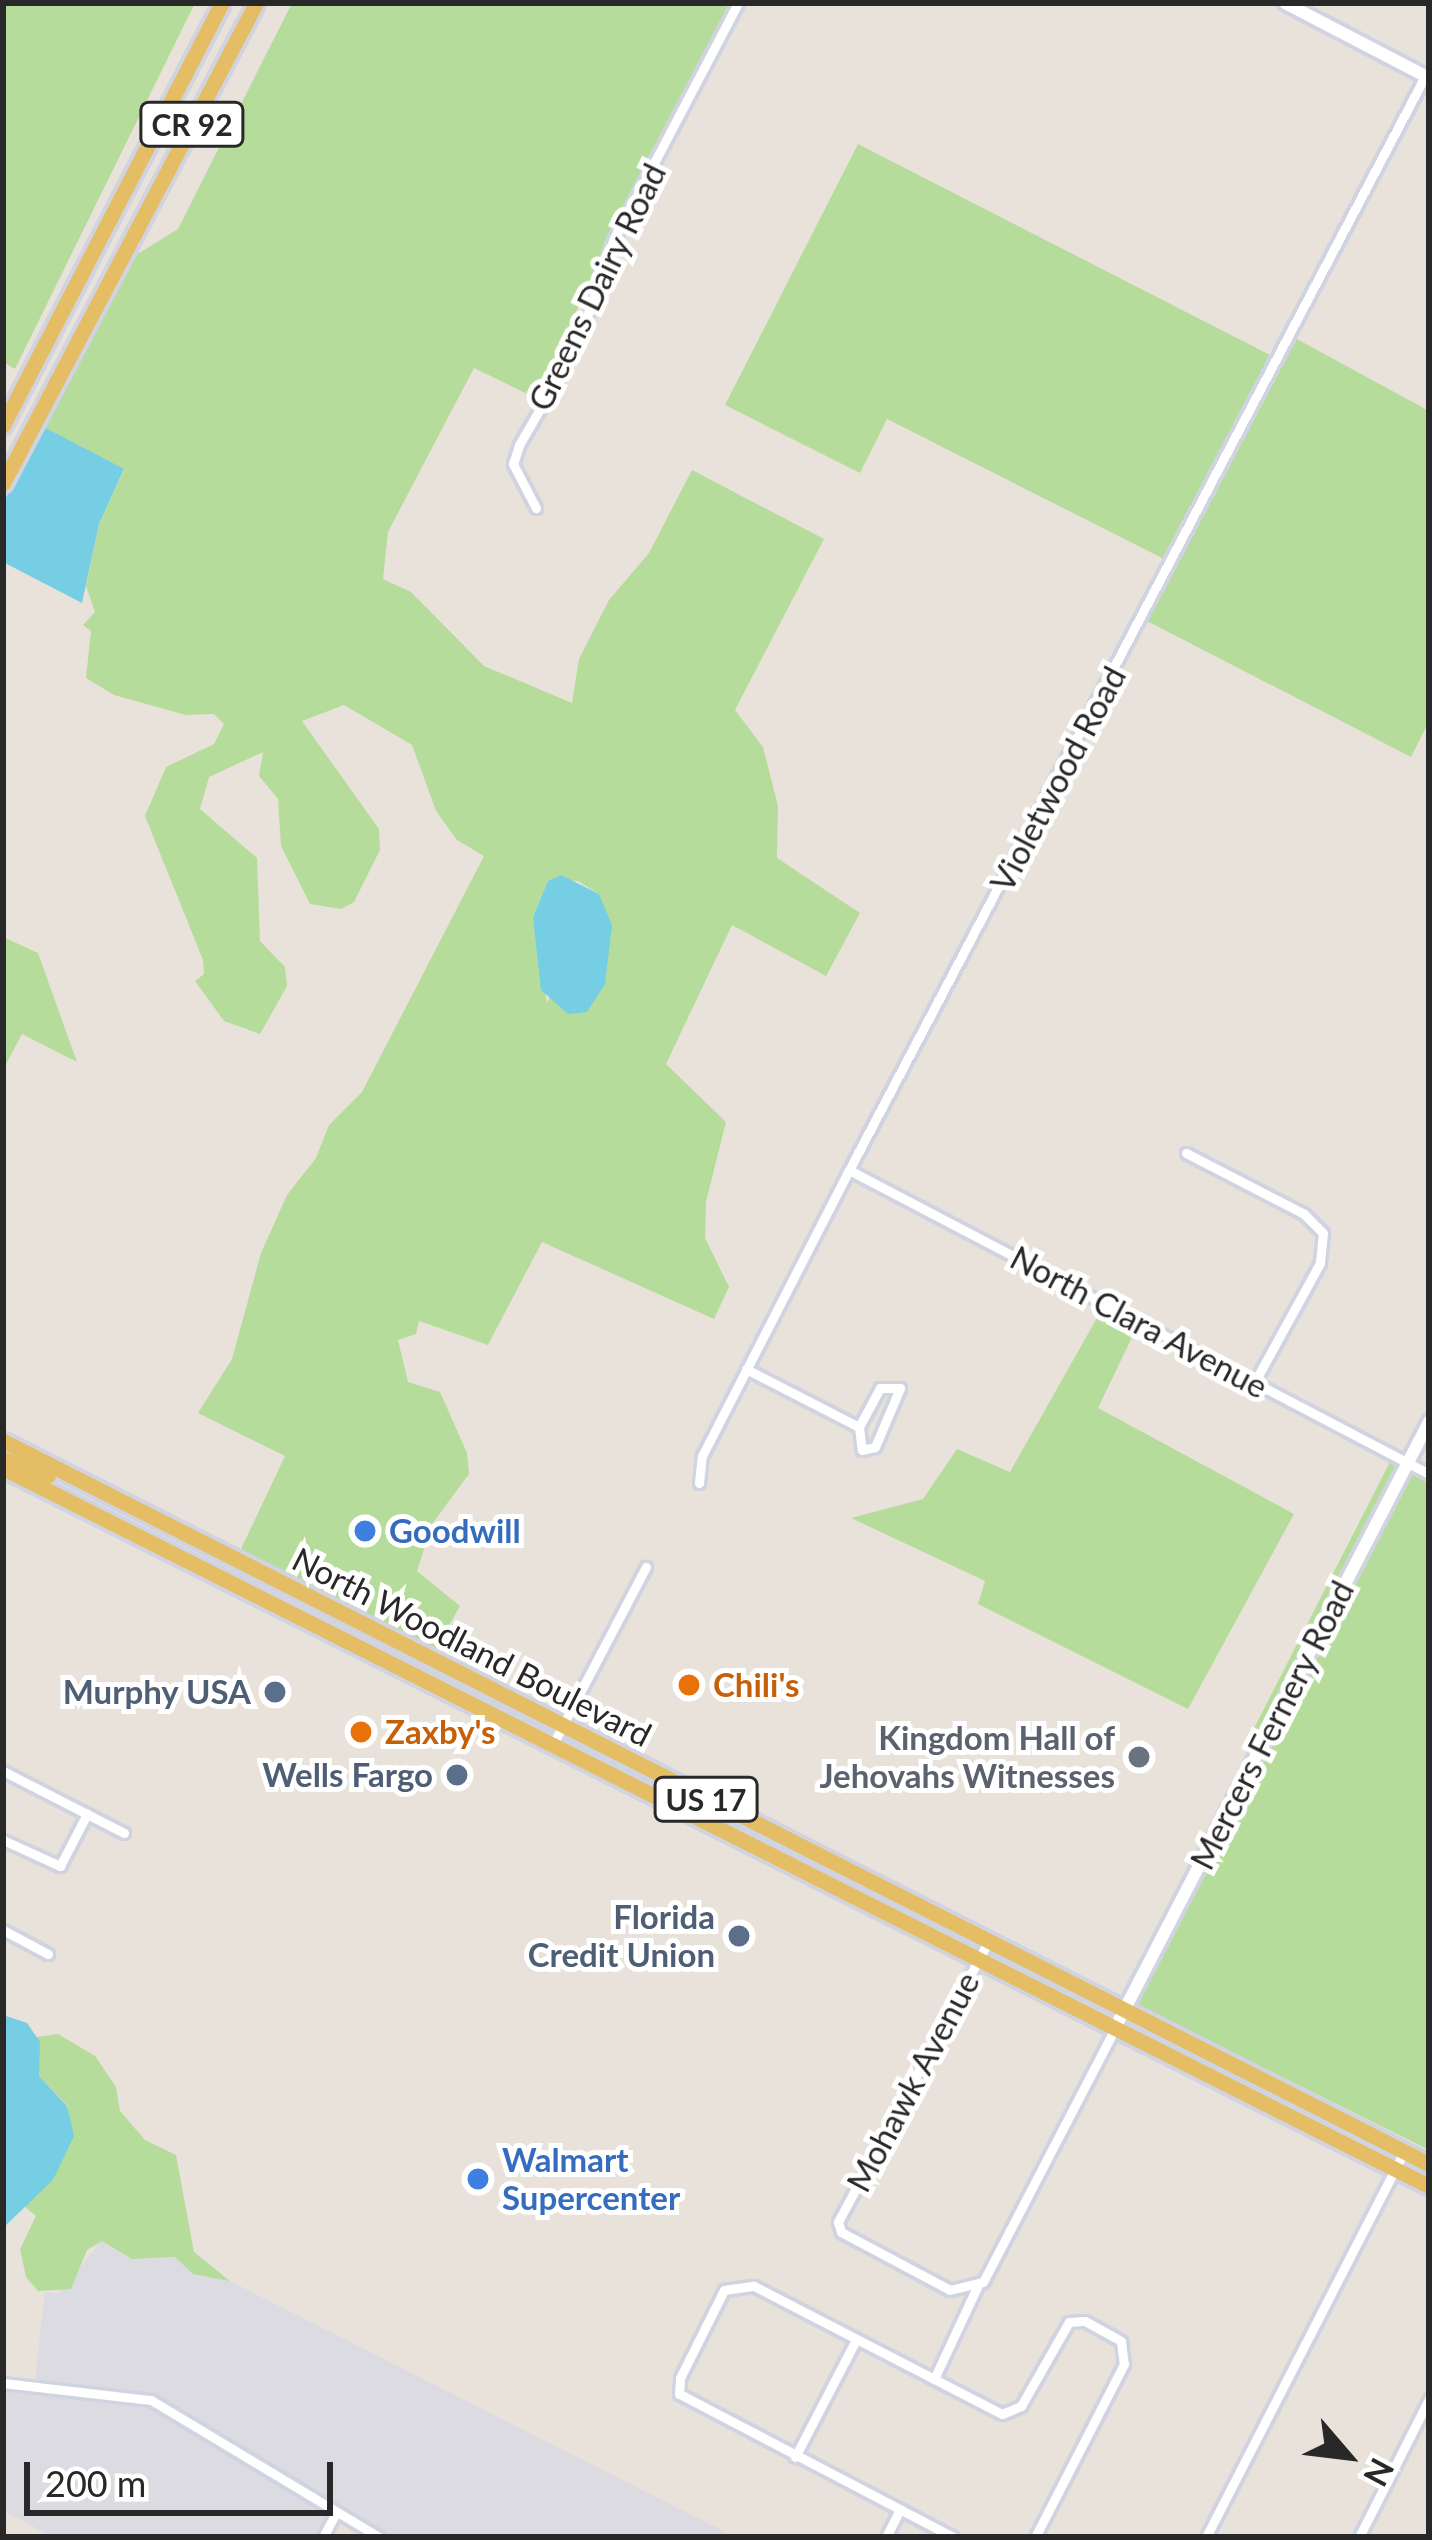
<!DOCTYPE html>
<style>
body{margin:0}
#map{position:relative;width:1432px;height:2540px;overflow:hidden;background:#e9e2da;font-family:Lato,sans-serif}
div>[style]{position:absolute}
.industrial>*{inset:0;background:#dcdbe2}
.green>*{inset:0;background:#b6dc9b}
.water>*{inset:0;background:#75cee3}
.roads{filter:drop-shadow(3px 0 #d0d4e0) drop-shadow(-3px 0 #d0d4e0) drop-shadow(0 3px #d0d4e0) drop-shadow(0 -3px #d0d4e0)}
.minor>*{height:9px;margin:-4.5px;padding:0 4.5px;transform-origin:4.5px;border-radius:4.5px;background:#fff}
.tertiary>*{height:12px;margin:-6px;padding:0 6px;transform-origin:6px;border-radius:6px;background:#fff}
.primary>*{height:15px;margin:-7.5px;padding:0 7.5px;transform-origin:7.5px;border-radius:7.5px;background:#e4bd65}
.dots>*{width:33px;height:33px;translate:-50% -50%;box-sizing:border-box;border:6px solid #fff;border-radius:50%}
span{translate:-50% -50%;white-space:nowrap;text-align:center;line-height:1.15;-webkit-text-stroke:10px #fff;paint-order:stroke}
.shield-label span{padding:3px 9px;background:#fff;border:3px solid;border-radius:9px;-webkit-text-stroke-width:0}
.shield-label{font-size:30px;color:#282828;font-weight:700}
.street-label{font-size:33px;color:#282828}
.shop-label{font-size:33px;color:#366cbe;font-weight:700}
.left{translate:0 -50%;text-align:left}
.food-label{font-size:33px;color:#c56008;font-weight:700}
.service-label{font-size:33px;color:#4e5e75;font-weight:700}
.right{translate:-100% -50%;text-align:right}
.worship-label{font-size:33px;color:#5b616d;font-weight:700}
.frame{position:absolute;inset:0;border:6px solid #282828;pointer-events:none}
.north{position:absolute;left:1288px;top:2396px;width:120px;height:120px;-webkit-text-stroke:9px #fff;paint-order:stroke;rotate:118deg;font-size:33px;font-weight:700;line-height:48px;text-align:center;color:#282828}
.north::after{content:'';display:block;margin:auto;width:42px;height:54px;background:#282828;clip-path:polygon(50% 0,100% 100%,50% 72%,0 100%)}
.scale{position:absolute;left:24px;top:2462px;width:309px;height:54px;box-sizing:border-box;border:6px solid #282828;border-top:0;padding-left:15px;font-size:36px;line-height:42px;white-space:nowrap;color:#282828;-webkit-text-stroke:9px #fff;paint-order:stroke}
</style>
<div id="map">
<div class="industrial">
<div style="clip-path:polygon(102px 2240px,146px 2259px,175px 2257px,230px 2281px,735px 2537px,391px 2537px,154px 2395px,35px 2379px,45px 2292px,59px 2294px)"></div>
<div style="clip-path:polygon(3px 2388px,149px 2405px,328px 2515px,316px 2537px,52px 2537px,3px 2510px)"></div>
</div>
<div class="green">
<div style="clip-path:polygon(3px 3px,195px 3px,15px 369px,3px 362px)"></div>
<div style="clip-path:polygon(evenodd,292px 3px,731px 3px,608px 239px,538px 399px,474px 368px,388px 532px,383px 579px,411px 592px,484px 666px,572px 703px,579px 659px,609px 600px,649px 553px,692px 470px,824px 539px,735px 710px,763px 747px,778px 806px,777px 858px,860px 913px,826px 976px,732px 925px,666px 1064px,726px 1122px,706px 1202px,705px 1238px,729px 1287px,714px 1319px,542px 1242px,488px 1345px,419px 1321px,416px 1334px,398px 1340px,408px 1382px,440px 1392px,467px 1453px,469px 1474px,432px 1524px,417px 1571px,460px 1606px,436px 1649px,241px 1549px,285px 1456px,198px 1413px,232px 1359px,261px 1253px,287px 1195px,316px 1158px,329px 1125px,362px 1092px,484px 856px,457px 840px,436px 811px,412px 745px,344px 705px,302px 721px,379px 829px,380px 850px,354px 902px,341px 909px,310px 904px,281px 846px,278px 799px,259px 776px,263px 752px,209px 777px,200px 809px,257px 858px,260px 941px,285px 967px,287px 986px,260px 1034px,224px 1021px,195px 981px,204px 974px,203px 960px,145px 816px,166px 767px,214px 744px,224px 724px,214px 714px,186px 715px,114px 695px,86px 678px,91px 631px,83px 625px,95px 612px,86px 586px,99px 524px,124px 470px,44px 427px,136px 255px,178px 229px,292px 3px,548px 881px,578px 881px,599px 894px,547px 1003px,533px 917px,548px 881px)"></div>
<div style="clip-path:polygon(858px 144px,1272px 356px,1166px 560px,887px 419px,860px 473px,725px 405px)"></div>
<div style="clip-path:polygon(1295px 338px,1429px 411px,1429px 721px,1411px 757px,1147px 621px)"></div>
<div style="clip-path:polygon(3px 937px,38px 953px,77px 1062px,22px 1034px,3px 1070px)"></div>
<div style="clip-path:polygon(1102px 1309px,1137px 1327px,1098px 1408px,1294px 1514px,1188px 1709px,978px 1604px,985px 1581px,851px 1518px,923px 1499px,957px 1449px,1010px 1472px)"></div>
<div style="clip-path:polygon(1391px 1460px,1400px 1465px,1256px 1743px,1248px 1740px)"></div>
<div style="clip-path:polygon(1411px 1470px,1429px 1480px,1429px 2150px,1135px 2004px)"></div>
<div style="clip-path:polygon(58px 2034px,95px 2056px,116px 2087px,120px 2111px,145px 2140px,176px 2155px,194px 2252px,230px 2281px,193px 2274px,175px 2257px,132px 2259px,102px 2241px,87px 2250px,71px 2289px,38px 2291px,26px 2277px,20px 2249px,36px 2216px,24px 2206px,53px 2180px,68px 2106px,39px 2076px,36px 2037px)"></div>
</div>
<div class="water">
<div style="clip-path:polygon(44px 427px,124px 469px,99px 524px,82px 603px,3px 562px,3px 503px)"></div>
<div style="clip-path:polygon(561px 875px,599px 894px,612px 925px,605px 984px,587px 1012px,568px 1014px,541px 990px,533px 917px,548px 881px)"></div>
<div style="clip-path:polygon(3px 2015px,27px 2023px,40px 2042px,39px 2076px,67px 2106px,74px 2136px,53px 2180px,3px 2228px)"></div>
</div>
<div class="roads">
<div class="minor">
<div style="left:536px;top:508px;width:50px;rotate:-117.6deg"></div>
<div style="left:513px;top:464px;width:20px;rotate:-72deg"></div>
<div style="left:519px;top:445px;width:116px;rotate:-59.9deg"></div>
<div style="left:577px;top:345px;width:110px;rotate:-70.9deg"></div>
<div style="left:613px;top:241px;width:269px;rotate:-62.3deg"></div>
<div style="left:1186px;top:1153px;width:133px;rotate:27.3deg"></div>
<div style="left:1304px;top:1214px;width:27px;rotate:45deg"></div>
<div style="left:1323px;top:1233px;width:30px;rotate:96deg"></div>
<div style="left:1320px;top:1263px;width:137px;rotate:118.8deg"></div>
<div style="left:849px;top:1170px;width:655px;rotate:27.66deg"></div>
<div style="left:746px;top:1369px;width:127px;rotate:27.2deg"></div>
<div style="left:859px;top:1427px;width:23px;rotate:83deg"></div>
<div style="left:862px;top:1450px;width:13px;rotate:-13deg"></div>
<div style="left:875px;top:1447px;width:64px;rotate:-67deg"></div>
<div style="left:900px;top:1388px;width:20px;rotate:180deg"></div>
<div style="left:880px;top:1388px;width:44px;rotate:118.3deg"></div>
<div style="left:699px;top:1483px;width:27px;rotate:-84deg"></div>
<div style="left:702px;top:1456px;width:322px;rotate:-62.8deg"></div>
<div style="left:849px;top:1170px;width:1236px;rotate:-62.23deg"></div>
<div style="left:553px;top:1744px;width:200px;rotate:-62.3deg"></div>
<div style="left:3px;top:1771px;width:136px;rotate:27.1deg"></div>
<div style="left:3px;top:1840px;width:63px;rotate:24.5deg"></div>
<div style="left:60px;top:1866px;width:59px;rotate:-62.6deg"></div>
<div style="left:3px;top:1930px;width:51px;rotate:28.1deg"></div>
<div style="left:988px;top:1942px;width:318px;rotate:118.2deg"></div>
<div style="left:838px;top:2222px;width:10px;rotate:73deg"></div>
<div style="left:841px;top:2232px;width:123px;rotate:28deg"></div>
<div style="left:950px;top:2290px;width:34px;rotate:-14deg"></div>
<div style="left:983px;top:2282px;width:286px;rotate:-62.5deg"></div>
<div style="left:934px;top:2379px;width:104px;rotate:-64.9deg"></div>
<div style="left:3px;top:2383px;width:149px;rotate:6.6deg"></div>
<div style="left:151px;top:2400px;width:266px;rotate:31deg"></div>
<div style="left:795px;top:2457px;width:132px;rotate:-62.5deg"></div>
<div style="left:323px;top:2537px;width:26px;rotate:-62deg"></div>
<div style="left:886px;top:2537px;width:30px;rotate:-63deg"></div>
<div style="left:953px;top:2537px;width:309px;rotate:-152.4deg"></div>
<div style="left:679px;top:2394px;width:16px;rotate:-86deg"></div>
<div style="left:680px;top:2378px;width:98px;rotate:-63.4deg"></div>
<div style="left:724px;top:2290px;width:30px;rotate:-8deg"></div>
<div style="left:754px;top:2286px;width:279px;rotate:27.3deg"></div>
<div style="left:1002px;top:2414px;width:21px;rotate:-23deg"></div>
<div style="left:1021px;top:2406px;width:97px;rotate:-60.3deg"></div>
<div style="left:1069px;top:2322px;width:16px;rotate:-4deg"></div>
<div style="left:1085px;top:2321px;width:41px;rotate:29.1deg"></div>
<div style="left:1121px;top:2341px;width:23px;rotate:83deg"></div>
<div style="left:1124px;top:2364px;width:195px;rotate:117.2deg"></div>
<div style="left:1206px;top:2537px;width:433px;rotate:-62.8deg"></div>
<div style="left:1359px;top:2537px;width:155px;rotate:-63.1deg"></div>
</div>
<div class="tertiary">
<div style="left:1285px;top:3px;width:162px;rotate:27.5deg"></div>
<div style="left:1115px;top:2028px;width:683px;rotate:-62.61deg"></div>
</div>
<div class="primary">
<div style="left:3px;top:425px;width:475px;rotate:-62.6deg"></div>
<div style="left:3px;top:483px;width:543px;rotate:-62.21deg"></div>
<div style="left:3px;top:1441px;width:1599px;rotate:26.89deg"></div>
<div style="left:3px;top:1459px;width:48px;rotate:20.7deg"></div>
<div style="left:3px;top:1468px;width:1597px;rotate:26.73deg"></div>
</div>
</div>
<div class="dots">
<div style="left:365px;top:1531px;background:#3f7fe0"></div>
<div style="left:689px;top:1685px;background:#e8710a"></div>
<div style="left:275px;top:1692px;background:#5c6f8a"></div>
<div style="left:361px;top:1732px;background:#e8710a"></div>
<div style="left:1139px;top:1757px;background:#6b7280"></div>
<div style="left:457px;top:1775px;background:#5c6f8a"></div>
<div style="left:739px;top:1936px;background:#5c6f8a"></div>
<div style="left:478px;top:2179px;background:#3f7fe0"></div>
</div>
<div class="shield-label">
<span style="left:192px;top:124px">CR 92</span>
<span style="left:706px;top:1799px">US 17</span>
</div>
<div class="street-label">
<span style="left:597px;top:287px;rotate:-64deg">Greens Dairy Road</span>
<span style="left:1058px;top:779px;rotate:-62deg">Violetwood Road</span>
<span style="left:1139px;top:1322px;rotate:28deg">North Clara Avenue</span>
<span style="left:472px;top:1647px;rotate:27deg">North Woodland Boulevard</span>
<span style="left:1272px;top:1725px;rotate:-63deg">Mercers Fernery Road</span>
<span style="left:913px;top:2082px;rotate:-62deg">Mohawk Avenue</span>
</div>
<div class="shop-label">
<span class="left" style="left:389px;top:1531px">Goodwill</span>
<span class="left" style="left:502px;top:2179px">Walmart<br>Supercenter</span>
</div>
<div class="food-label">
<span class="left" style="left:713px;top:1685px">Chili's</span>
<span class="left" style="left:385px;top:1732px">Zaxby's</span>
</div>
<div class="service-label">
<span class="right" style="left:251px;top:1692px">Murphy USA</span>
<span class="right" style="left:433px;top:1775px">Wells Fargo</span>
<span class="right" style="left:715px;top:1936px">Florida<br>Credit Union</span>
</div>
<div class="worship-label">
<span class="right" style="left:1115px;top:1757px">Kingdom Hall of<br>Jehovahs Witnesses</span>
</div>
<div class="frame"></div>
<div class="north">N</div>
<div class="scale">200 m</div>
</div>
